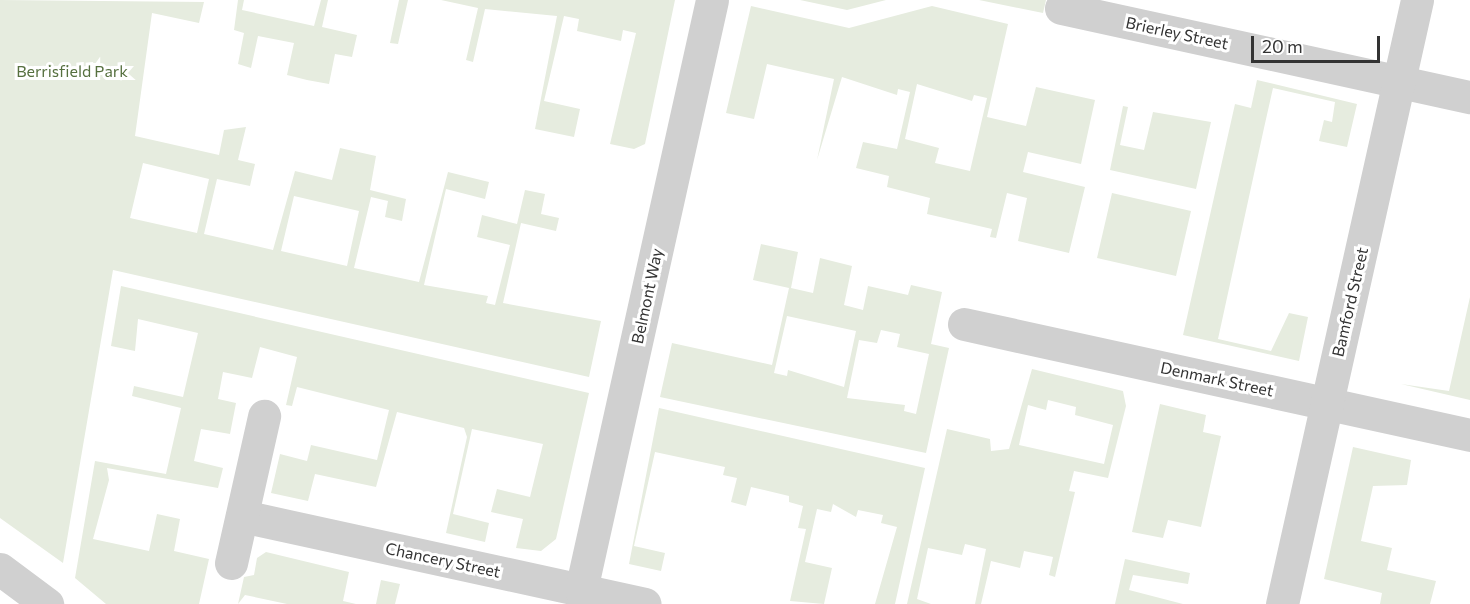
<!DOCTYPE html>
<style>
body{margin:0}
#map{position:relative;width:1470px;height:604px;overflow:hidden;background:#fff;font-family:Commissioner,sans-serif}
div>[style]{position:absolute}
.green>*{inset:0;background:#e6ecdf}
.minor>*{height:33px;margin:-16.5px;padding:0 16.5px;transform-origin:16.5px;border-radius:16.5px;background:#d0d0d0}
span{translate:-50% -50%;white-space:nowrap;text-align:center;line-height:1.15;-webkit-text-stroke:6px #fff;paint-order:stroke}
.street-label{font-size:16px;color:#333}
.park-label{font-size:16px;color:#56703f}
.scale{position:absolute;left:1251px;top:36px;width:129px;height:27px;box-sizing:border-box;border:3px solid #333;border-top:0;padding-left:8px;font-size:18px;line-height:21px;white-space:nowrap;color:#333;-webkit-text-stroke:4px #fff;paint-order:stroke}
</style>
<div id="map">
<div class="green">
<div style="clip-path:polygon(evenodd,0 0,204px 2px,199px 23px,152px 13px,135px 136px,219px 155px,224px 130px,246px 127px,238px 160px,255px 164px,250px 186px,217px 179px,204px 234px,273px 250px,295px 171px,332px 180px,340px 148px,376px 156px,370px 190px,406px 199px,402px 221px,385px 217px,388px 201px,371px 197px,354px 268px,419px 282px,448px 172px,489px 182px,485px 199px,446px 189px,424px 285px,488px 296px,486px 303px,495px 305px,510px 245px,477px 237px,482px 215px,517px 224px,525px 190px,545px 194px,541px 214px,559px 218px,556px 231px,521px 223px,503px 303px,601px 321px,589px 377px,113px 270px,63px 563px,0 518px,0 0,143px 163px,209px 179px,197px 233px,130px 218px,143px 163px,0 0,294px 196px,359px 211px,347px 266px,281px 251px,294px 196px)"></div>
<div style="clip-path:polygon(238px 0,244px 0,242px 10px,314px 26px,321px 0,328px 0,322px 27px,357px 35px,352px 57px,335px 54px,329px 84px,307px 80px,287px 75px,294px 43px,258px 36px,251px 68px,238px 64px,244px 33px,234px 30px)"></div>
<div style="clip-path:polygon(399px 0,408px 0,398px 44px,390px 43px)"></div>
<div style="clip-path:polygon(441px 0,675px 0,645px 144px,634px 149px,610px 144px,636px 33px,623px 30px,621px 41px,577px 31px,579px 19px,564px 16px,544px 101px,580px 109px,574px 137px,535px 129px,557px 16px,485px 9px,473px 62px,466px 60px,478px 8px)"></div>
<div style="clip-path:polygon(800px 0,886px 0,847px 10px)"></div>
<div style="clip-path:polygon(979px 0,1046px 0,1043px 13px)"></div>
<div style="clip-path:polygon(evenodd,751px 6px,849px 28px,932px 6px,1008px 24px,987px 117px,1026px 126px,1036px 87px,1095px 100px,1081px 164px,1028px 152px,1023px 172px,1085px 187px,1069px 253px,1018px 241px,1027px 198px,1007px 193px,996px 238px,990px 237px,992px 229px,927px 214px,930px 198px,887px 187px,889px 176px,856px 168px,863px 142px,897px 149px,910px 92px,898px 89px,897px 95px,842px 77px,817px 160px,834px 79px,767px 64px,754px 119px,726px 113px,751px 6px,917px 84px,972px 101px,974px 95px,987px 98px,970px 171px,935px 163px,939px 148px,905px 139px,917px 84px)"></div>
<div style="clip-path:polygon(1257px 80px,1357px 104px,1347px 147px,1319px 141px,1324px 120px,1332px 122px,1335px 102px,1273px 88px,1264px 128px,1218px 339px,1271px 351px,1289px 313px,1308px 317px,1299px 361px,1183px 335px,1235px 104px,1251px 108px)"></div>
<div style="clip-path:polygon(1123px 106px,1128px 107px,1120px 145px,1144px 150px,1153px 112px,1211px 122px,1196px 189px,1110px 170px)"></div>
<div style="clip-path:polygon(1112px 193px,1191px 211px,1176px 276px,1097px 258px)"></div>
<div style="clip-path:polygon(evenodd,761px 244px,798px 252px,791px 288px,813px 293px,820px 258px,852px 266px,844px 305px,863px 310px,868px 286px,908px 295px,911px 285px,942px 292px,931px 344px,949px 348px,926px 453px,660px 397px,672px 343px,772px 365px,789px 288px,753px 280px,761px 244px,787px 316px,856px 331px,844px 387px,788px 370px,787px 376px,774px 373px,787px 316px,761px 244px,881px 330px,900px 334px,897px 347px,929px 354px,916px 414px,904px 411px,905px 405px,847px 398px,859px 340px,877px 343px,881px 330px)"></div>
<div style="clip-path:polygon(121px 286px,589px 393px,556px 539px,541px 551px,516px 548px,523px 519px,491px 512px,497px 489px,530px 497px,543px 444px,472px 429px,453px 514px,489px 523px,485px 542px,446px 533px,467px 437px,464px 428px,397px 412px,376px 487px,315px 474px,308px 501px,271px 493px,280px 454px,307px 461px,311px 445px,377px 460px,389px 410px,297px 387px,292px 406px,286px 405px,297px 357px,260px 347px,252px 378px,223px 372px,218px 399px,236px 403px,230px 434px,201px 429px,194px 461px,223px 468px,218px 488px,107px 468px,109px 480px,93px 539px,149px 551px,157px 514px,180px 519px,174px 551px,209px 559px,199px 604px,106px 604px,75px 578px,95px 461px,166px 474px,181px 408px,132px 396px,134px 386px,183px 397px,198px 333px,138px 319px,135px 351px,111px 346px)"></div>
<div style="clip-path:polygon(1470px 297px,1470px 400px,1401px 384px,1449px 391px)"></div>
<div style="clip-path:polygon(evenodd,1032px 369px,1123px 391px,1126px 406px,1108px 478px,1074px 471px,1069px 491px,1075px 492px,1055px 577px,1049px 575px,1053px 557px,1024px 551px,1020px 568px,991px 561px,981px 604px,975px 604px,986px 549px,965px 544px,962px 555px,928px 548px,917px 599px,931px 604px,907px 604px,947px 429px,990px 439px,991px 451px,1009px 449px,1032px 369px,1048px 400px,1076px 407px,1075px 415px,1113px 425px,1104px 464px,1019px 445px,1028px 405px,1046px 410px,1048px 400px)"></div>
<div style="clip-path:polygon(1160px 404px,1206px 415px,1203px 432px,1221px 436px,1201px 527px,1168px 520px,1163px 538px,1132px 532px)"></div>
<div style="clip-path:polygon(659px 408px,925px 468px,895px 604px,875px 604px,897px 527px,881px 523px,883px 515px,858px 510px,856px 517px,833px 504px,831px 512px,817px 509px,805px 562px,832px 568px,824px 604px,790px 601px,806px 529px,798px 528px,803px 506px,789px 502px,789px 496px,751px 487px,746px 506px,731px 502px,737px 478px,723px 475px,725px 467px,655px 452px,634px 546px,665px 553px,661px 571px,629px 564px)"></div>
<div style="clip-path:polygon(1353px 447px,1411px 460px,1407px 485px,1373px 486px,1361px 541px,1392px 548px,1387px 570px,1436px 581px,1430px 604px,1380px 604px,1382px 593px,1324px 579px)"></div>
<div style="clip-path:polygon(266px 552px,349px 572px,343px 601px,356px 604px,287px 604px,245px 595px,238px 604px,244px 577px,254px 575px,257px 558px)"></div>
<div style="clip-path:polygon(1125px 559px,1190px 573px,1188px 584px,1133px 575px,1129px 590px,1183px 604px,1115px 604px)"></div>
<div style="clip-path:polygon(381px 580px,400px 584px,395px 604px,376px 604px)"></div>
</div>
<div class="minor">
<div style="left:1061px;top:8px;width:419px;rotate:12.3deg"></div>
<div style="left:964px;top:324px;width:518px;rotate:12.37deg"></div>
<div style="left:242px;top:516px;width:412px;rotate:12.3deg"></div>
<div style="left:231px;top:563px;width:151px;rotate:-77.3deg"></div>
<div style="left:0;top:569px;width:59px;rotate:36.7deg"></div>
<div style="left:581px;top:590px;width:604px;rotate:-77.48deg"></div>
<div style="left:1282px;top:604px;width:619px;rotate:-77.4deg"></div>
</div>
<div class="street-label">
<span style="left:1177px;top:33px;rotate:12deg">Brierley Street</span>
<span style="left:647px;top:296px;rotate:-78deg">Belmont Way</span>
<span style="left:1350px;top:302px;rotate:-77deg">Bamford Street</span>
<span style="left:1217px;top:379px;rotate:12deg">Denmark Street</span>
<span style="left:443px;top:560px;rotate:12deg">Chancery Street</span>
</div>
<div class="park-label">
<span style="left:72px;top:71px">Berrisfield Park</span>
</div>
<div class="scale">20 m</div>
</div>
